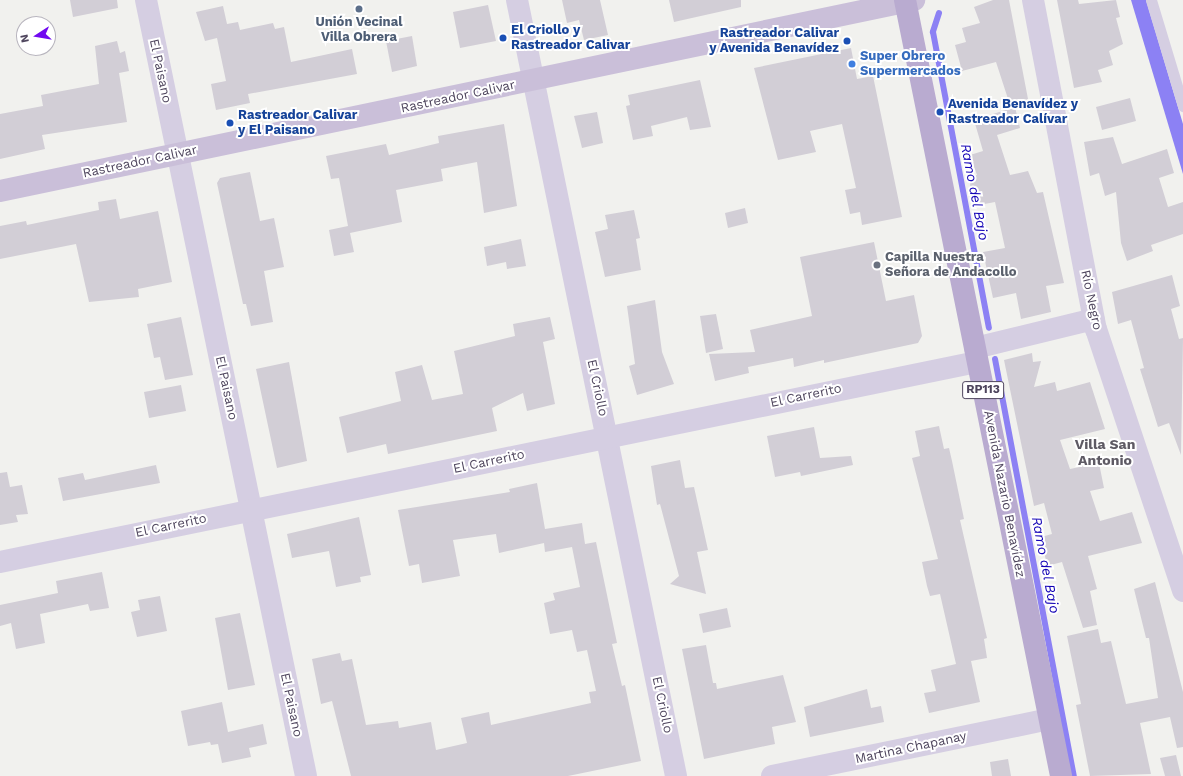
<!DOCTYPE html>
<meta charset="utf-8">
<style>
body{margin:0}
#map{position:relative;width:1183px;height:776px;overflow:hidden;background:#f1f1ee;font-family:"Work Sans",sans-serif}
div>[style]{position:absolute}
.water>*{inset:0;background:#8c81f4}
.stream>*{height:6px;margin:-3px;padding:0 3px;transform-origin:3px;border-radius:3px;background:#8c81f4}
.building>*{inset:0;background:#d2ced6}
.lane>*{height:11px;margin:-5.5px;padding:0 5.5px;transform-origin:5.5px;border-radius:5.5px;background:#d5cee2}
.street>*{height:22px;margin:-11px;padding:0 11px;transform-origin:11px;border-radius:11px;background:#d5cee2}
.secondary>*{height:22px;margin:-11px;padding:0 11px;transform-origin:11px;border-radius:11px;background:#cabfd9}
.primary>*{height:22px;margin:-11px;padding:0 11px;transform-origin:11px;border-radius:11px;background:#b9abd0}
.dots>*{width:11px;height:11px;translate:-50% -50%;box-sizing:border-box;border:2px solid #fff;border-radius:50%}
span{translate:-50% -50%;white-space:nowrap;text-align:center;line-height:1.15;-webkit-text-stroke:4px #fff;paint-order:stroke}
.shield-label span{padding:1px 3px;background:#fff;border:1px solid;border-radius:3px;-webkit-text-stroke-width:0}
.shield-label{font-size:12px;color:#4e455d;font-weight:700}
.service-label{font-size:13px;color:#4e5e75;font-weight:700}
.transit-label{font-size:13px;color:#164399;font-weight:700}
.left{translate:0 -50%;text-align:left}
.right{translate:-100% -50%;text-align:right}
.shop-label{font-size:13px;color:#366cbe;font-weight:700}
.street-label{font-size:13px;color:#4e455d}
.worship-label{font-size:13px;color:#5b616d;font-weight:700}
.water-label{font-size:14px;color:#1100b5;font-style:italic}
.neighbourhood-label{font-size:14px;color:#5e5a64;font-weight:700}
.north{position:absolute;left:16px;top:16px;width:40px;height:40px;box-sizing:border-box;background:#fff;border:1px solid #b8b5be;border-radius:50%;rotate:258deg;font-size:11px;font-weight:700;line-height:16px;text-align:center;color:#4e455d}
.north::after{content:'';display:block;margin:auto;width:14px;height:18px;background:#7109f0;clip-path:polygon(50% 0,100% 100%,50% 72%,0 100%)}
</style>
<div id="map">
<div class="water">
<div style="clip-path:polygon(1131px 0,1146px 0,1183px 124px,1183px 174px)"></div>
</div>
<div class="stream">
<div style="left:939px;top:13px;width:20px;rotate:108deg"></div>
<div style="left:933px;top:32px;width:301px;rotate:79.3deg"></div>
<div style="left:995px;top:359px;width:424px;rotate:79.3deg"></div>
</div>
<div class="building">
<div style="clip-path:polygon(70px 0,117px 0,118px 8px,73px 17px)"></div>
<div style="clip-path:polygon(562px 0,600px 0,608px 35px,584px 40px,579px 20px,567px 23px)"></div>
<div style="clip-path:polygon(669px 0,741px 0,741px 7px,674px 22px)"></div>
<div style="clip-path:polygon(993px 0,1009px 0,1028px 99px,1010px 105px,996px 62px,962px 71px,955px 45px,966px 42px,962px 28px,980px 23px,974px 7px)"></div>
<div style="clip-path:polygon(1057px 0,1078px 0,1079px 4px,1116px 0,1120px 17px,1116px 18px,1123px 44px,1109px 51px,1113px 65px,1098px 70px,1102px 82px,1074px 88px)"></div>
<div style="clip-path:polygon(488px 5px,496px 41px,460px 48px,453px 12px)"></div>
<div style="clip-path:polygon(223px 6px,227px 24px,238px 22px,240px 30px,273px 23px,275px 29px,284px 27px,291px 62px,352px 49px,357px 74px,248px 94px,250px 103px,216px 110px,211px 84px,226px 81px,217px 38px,205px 41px,196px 12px)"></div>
<div style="clip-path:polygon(412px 36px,417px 66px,392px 72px,386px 41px)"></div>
<div style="clip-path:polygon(117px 41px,120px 53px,125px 51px,129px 71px,119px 73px,127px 122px,42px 135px,45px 149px,0 159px,0 114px,43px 106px,41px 95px,99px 84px,95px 46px)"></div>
<div style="clip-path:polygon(851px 48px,857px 79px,873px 76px,902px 217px,862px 225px,860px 212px,850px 214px,845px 190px,856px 188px,842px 124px,810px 131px,816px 152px,778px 160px,754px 68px)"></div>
<div style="clip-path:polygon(700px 80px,711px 127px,690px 130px,687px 117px,651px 126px,653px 136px,633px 140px,626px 106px,630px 105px,628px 95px)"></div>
<div style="clip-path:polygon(1130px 98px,1136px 121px,1102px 130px,1096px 107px)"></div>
<div style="clip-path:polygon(1015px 107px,1020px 128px,997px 135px,1010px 175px,1028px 171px,1037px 193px,1043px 192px,1064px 283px,1046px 286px,1051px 312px,1021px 319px,1016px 293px,993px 298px,983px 252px,1005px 248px,995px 202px,974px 206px,969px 178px,977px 175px,970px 155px,983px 151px,974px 120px)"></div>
<div style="clip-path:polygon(597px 112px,603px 143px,582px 148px,574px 116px)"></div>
<div style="clip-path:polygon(504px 124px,517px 206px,484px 213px,477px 162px,441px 169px,443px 181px,396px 190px,402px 222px,350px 233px,354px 252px,334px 256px,329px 230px,348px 226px,339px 178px,331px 179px,326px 156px,386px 144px,389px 155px,439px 143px,438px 136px)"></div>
<div style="clip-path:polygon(1113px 137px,1122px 164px,1167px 149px,1174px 173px,1159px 178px,1168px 207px,1183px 202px,1183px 234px,1151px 245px,1153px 251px,1127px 261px,1121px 243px,1116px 192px,1105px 196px,1099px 173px,1090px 176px,1084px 142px)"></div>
<div style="clip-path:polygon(250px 172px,260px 221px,274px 218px,284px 267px,264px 271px,273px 322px,251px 326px,246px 304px,243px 304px,217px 183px,220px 178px)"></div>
<div style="clip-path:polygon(116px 199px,120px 219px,158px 211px,172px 282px,138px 289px,139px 297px,89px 302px,76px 244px,0 259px,0 226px,26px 221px,27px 225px,99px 210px,98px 202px)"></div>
<div style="clip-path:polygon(745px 208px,748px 223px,728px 228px,725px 213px)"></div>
<div style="clip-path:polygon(634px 210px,640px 238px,636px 239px,641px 270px,605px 277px,595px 232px,608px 229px,605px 215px)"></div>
<div style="clip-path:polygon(521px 239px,526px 266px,507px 269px,506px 262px,487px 266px,484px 247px)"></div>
<div style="clip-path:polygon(874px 242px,886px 301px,914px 295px,922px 336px,918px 343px,824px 363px,824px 360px,794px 367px,793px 358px,748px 367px,749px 373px,715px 381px,709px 354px,755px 352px,750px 330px,812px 316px,800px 257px)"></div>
<div style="clip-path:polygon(1172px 275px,1180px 306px,1171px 309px,1179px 339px,1183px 338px,1181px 455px,1169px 423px,1158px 427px,1140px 369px,1144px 368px,1131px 320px,1118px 324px,1112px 292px)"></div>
<div style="clip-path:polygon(655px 300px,662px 352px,674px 384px,637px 395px,629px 366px,635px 364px,627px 306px)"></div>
<div style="clip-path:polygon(716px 314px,723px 349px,706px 353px,700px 316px)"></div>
<div style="clip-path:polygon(181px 317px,193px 375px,165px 380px,160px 357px,154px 358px,147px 324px)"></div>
<div style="clip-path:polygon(550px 317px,555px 339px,543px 342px,555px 404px,527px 411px,523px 393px,492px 408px,497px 431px,388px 454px,386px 444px,347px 453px,339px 417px,401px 401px,395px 372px,422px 365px,432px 400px,463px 394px,454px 351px,515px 336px,513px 324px)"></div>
<div style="clip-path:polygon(1032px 353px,1033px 362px,1041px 361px,1034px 387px,1055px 382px,1057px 391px,1090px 382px,1105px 429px,1060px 440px,1070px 469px,1099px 463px,1104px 488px,1090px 491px,1100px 521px,1132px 512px,1142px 543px,1088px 556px,1097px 589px,1090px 591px,1097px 625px,1083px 628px,1062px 562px,1047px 566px,1041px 537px,1052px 534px,1044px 503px,1034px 506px,1004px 360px)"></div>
<div style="clip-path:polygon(289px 362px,307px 461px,277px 468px,256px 369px)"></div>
<div style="clip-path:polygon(181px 385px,186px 411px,149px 418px,144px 392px)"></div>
<div style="clip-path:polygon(939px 426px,944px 449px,949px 448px,952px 461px,964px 519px,960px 520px,987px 638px,984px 639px,987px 658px,971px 661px,980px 702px,929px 713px,924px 693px,936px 691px,931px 670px,956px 664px,940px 594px,930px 596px,927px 586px,922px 562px,938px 559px,912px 458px,920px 456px,915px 431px)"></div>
<div style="clip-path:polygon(814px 427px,820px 458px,851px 456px,853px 465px,801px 476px,800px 472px,775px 477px,767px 436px)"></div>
<div style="clip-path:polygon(680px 460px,685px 488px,694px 487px,708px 550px,697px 552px,706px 594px,670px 584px,679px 576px,660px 504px,657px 505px,651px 466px)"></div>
<div style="clip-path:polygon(156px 465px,160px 483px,63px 501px,58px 478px,83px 473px,85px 480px)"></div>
<div style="clip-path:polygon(7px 472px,10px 487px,22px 485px,28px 514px,16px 515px,18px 522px,0 525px,0 473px)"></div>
<div style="clip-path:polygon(537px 483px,545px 529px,582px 523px,585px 544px,596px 542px,617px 643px,612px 644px,622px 686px,625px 685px,641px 761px,568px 776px,351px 776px,332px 701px,321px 704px,312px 659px,340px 653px,342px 661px,352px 659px,366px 725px,398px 721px,399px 728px,431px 722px,436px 750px,467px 743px,461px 718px,489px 712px,491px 725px,591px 703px,589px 692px,596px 691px,587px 650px,577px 652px,572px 630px,550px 634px,544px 603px,555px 600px,553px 593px,580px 587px,572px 547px,545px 552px,544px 543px,499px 553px,496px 534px,453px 540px,460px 576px,422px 583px,419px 564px,409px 566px,398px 510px,510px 492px,509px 489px)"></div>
<div style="clip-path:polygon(359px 517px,371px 575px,360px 577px,361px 582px,336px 587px,329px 551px,292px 558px,287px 534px)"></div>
<div style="clip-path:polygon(102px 572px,109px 608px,90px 611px,88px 604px,40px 614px,45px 643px,16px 649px,11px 623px,0 626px,0 605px,58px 593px,56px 581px)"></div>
<div style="clip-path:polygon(1155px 582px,1183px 692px,1183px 747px,1177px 748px,1170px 717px,1140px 723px,1151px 774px,1090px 776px,1076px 705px,1081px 704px,1067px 636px,1098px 629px,1101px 643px,1111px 641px,1126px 704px,1158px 698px,1149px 638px,1146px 638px,1134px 589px)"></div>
<div style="clip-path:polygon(160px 596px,167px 631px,137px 637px,131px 612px,140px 610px,138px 600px)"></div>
<div style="clip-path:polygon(727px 608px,731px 627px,703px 633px,699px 614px)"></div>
<div style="clip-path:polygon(240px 613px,255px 685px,228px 690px,215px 618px)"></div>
<div style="clip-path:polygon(706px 645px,713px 683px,716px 683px,717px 689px,783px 675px,796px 722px,772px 727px,775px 744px,704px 759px,682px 649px)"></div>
<div style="clip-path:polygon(867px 689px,871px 708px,881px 706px,884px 722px,810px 737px,804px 707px)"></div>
<div style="clip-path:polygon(222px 702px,228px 732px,263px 724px,267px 744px,249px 748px,251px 757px,222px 763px,218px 744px,211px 745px,210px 742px,188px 746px,181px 711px)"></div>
<div style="clip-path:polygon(1176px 755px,1181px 776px,1165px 776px,1160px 758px)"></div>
<div style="clip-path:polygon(1008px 759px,1011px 776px,992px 776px,990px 762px)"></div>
</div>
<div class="lane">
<div style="left:1151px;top:0;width:111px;rotate:73.2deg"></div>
</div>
<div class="street">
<div style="left:146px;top:0;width:792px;rotate:78.35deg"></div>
<div style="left:517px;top:0;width:792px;rotate:78.42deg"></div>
<div style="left:1033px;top:0;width:335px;rotate:79.2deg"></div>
<div style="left:1096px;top:329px;width:276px;rotate:71.6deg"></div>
<div style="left:975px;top:348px;width:122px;rotate:-13.7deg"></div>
<div style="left:0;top:562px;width:997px;rotate:-11.57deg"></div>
<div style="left:772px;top:776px;width:283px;rotate:-11.6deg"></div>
</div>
<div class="secondary">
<div style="left:0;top:191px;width:934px;rotate:-11.8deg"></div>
</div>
<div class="primary">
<div style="left:905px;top:0;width:792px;rotate:78.63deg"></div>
</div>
<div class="dots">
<div style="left:359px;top:9px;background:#5c6f8a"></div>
<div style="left:503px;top:38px;background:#1a4fb4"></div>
<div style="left:847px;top:41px;background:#1a4fb4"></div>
<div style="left:852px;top:64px;background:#3f7fe0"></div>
<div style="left:940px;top:112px;background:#1a4fb4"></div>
<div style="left:230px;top:123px;background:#1a4fb4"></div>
<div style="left:877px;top:265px;background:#6b7280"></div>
</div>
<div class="shield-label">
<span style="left:983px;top:390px">RP113</span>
</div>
<div class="service-label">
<span style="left:359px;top:30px">Unión Vecinal<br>Villa Obrera</span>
</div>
<div class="transit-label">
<span class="left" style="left:511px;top:38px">El Criollo y<br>Rastreador Calivar</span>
<span class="right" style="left:839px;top:41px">Rastreador Calivar<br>y Avenida Benavídez</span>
<span class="left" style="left:948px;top:112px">Avenida Benavídez y<br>Rastreador Calívar</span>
<span class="left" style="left:238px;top:123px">Rastreador Calivar<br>y El Paisano</span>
</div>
<div class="shop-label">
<span class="left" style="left:860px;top:64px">Super Obrero<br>Supermercados</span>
</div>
<div class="street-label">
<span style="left:160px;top:71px;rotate:78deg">El Paisano</span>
<span style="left:458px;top:97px;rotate:-12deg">Rastreador Calivar</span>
<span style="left:140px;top:162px;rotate:-12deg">Rastreador Calivar</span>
<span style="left:1091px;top:300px;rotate:78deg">Río Negro</span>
<span style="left:226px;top:388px;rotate:78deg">El Paisano</span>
<span style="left:597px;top:388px;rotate:78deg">El Criollo</span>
<span style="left:806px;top:396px;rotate:-12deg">El Carrerito</span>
<span style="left:489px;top:462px;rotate:-12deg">El Carrerito</span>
<span style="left:1004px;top:494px;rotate:79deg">Avenida Nazario Benavídez</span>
<span style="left:171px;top:526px;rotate:-12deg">El Carrerito</span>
<span style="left:291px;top:705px;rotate:78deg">El Paisano</span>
<span style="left:662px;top:705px;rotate:78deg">El Criollo</span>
<span style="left:911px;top:748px;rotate:-12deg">Martina Chapanay</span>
</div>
<div class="worship-label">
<span class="left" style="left:885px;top:265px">Capilla Nuestra<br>Señora de Andacollo</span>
</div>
<div class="water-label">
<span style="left:975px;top:192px;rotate:79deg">Ramo del Bajo</span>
<span style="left:1046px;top:565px;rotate:79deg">Ramo del Bajo</span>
</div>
<div class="neighbourhood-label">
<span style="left:1105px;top:452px">Villa San<br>Antonio</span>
</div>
<div class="north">N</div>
</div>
